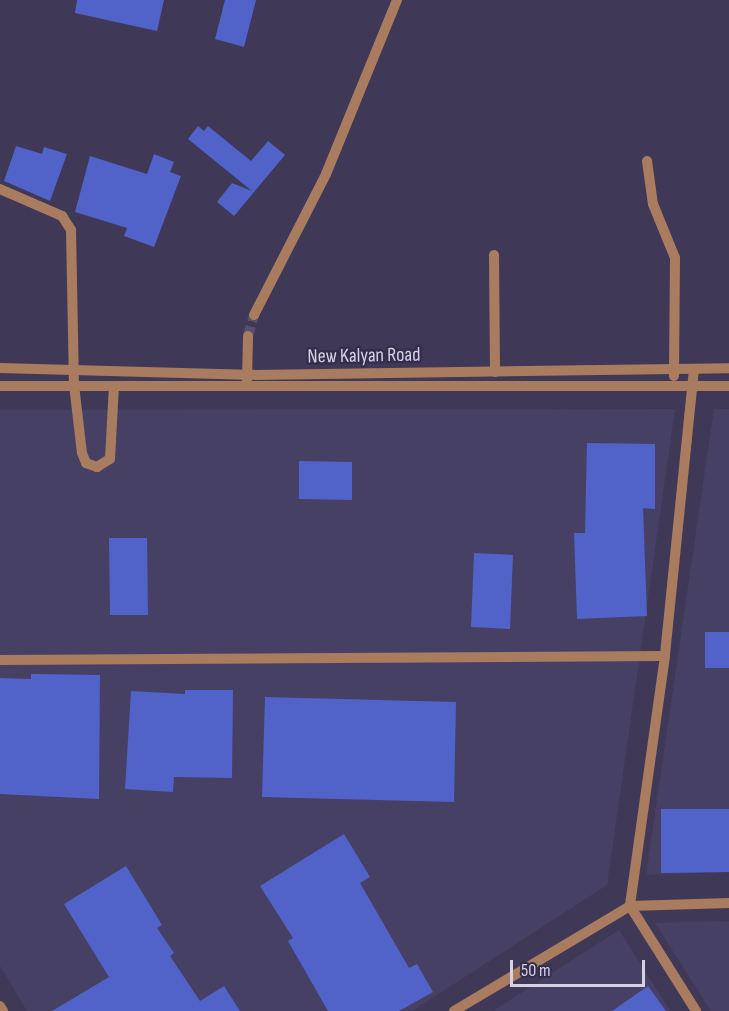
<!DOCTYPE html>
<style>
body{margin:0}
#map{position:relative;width:729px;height:1011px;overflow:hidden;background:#3f3957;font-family:"Sofia Sans Condensed",sans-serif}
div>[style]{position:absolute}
.built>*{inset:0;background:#474065}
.building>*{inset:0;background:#5162c9}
.minor-tunnel>*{height:10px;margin-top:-5px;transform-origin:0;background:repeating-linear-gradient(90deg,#56506c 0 10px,transparent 0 15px)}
.minor>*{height:10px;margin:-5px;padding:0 5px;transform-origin:5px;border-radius:5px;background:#aa7c5f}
span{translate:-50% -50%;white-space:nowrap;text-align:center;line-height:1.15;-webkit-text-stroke:5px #342e4c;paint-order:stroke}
.street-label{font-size:20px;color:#d5d2e5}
.scale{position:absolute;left:510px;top:960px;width:135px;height:27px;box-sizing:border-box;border:3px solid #d5d2e5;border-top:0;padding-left:8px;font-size:18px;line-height:21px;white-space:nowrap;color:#d5d2e5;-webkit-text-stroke:4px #342e4c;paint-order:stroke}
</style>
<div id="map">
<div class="built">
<div style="clip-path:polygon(675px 409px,607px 885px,412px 1011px,27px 1011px,0 966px,0 410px)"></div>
<div style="clip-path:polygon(714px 409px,729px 409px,729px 872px,646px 875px)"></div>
<div style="clip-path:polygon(729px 921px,729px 1011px,711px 1011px,655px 923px)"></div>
<div style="clip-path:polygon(619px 930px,670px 1011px,493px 1011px)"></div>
</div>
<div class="building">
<div style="clip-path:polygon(77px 0,164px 0,157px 31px,75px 13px)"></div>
<div style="clip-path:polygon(225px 0,256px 0,244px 47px,215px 39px)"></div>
<div style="clip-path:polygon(198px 126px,204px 131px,208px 126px,251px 161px,268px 141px,285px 155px,234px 216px,217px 202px,232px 183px,252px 191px,188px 139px)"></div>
<div style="clip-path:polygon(16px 146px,42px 154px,44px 147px,67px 154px,50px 201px,4px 181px)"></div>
<div style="clip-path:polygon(154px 154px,174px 162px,170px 172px,181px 176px,154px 247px,124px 236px,127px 228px,75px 212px,90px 156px,147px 174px)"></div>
<div style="clip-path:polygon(587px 443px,655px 444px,655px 509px,643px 508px,647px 616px,577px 619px,574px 533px,585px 533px)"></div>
<div style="clip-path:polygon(299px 461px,352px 462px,352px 500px,299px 499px)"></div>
<div style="clip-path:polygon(109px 538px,147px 538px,148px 615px,110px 615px)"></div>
<div style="clip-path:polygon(474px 553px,513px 555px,510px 629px,471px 627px)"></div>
<div style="clip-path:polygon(705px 632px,729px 632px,729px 668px,705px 668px)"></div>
<div style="clip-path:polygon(31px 674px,100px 675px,99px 799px,0 794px,0 678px,31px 679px)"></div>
<div style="clip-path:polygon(185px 690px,233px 690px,232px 778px,174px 777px,173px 792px,125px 789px,131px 691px,185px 694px)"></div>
<div style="clip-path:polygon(265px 697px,456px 702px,454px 802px,262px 797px)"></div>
<div style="clip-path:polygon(661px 809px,729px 809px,729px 872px,661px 873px)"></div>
<div style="clip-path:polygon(344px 834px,370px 877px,360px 883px,409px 968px,417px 964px,433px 992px,399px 1011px,328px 1011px,288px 941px,293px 938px,260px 886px)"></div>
<div style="clip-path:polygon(126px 866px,162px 925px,157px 928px,174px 953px,170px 956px,200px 1001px,224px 986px,240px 1011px,52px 1011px,109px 977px,64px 904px)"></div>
<div style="clip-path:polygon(648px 986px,666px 1011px,612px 1011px)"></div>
</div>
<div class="minor-tunnel">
<div style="left:248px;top:336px;width:22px;rotate:-74deg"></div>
</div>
<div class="minor">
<div style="left:647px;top:161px;width:43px;rotate:82.1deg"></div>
<div style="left:653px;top:204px;width:58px;rotate:67.8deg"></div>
<div style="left:675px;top:258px;width:118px;rotate:90.5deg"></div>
<div style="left:0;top:189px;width:68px;rotate:23.5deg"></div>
<div style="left:62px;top:216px;width:17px;rotate:57deg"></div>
<div style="left:71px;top:230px;width:155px;rotate:88.9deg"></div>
<div style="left:74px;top:385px;width:68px;rotate:83.3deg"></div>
<div style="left:82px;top:453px;width:11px;rotate:68deg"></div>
<div style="left:86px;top:463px;width:12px;rotate:20deg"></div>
<div style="left:97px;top:467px;width:15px;rotate:-32deg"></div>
<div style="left:110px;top:459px;width:73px;rotate:-86.9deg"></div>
<div style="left:494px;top:255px;width:117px;rotate:89.5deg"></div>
<div style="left:254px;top:315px;width:158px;rotate:-62.9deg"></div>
<div style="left:326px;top:174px;width:188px;rotate:-67.8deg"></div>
<div style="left:0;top:368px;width:246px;rotate:1.6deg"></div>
<div style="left:246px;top:375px;width:483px;rotate:-0.8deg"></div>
<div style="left:694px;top:369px;width:288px;rotate:95.8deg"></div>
<div style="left:665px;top:656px;width:252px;rotate:98deg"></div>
<div style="left:630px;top:906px;width:124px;rotate:57.8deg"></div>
<div style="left:247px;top:381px;width:45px;rotate:-88.7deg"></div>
<div style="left:0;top:386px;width:729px"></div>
<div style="left:0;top:660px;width:665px;rotate:-0.34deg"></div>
<div style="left:0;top:1006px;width:6px;rotate:59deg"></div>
<div style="left:454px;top:1011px;width:205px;rotate:-30.8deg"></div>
<div style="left:630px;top:906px;width:99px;rotate:-1.7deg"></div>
</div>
<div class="street-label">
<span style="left:364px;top:356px;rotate:-1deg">New Kalyan Road</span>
</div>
<div class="scale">50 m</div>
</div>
